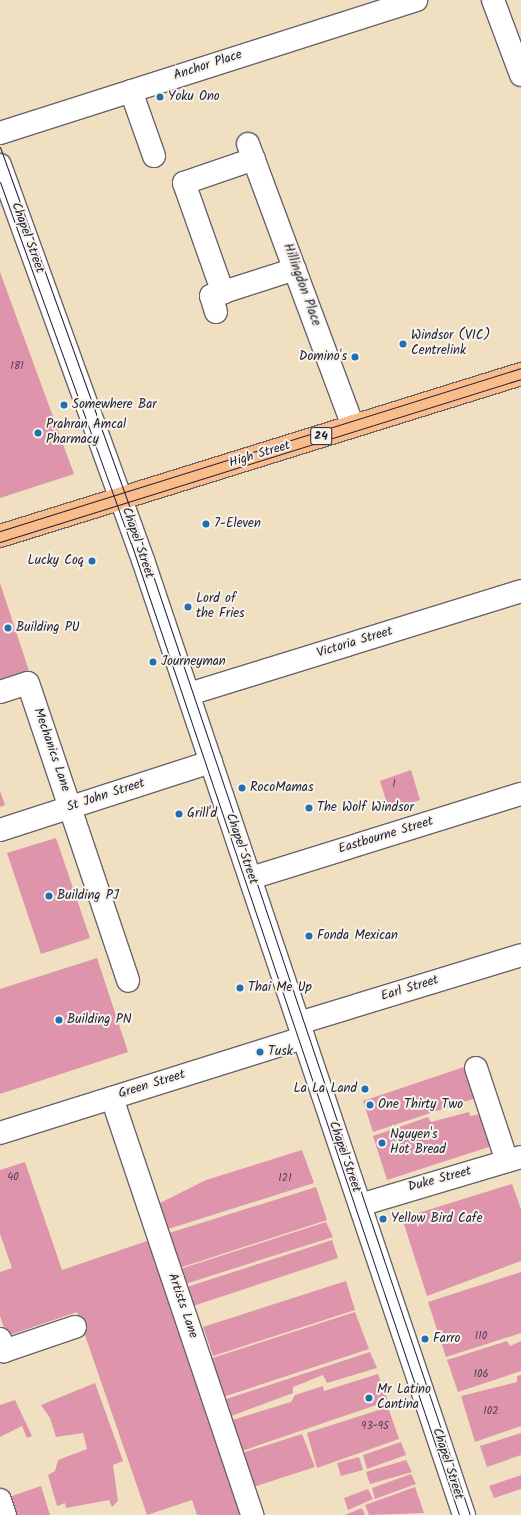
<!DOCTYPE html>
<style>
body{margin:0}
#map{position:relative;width:521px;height:1515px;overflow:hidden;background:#f0dfc0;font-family:Kalam,sans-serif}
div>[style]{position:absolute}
.building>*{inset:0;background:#de95ac}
.roads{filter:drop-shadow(1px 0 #6a646a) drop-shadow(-1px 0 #6a646a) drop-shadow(0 1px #6a646a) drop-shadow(0 -1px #6a646a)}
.minor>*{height:22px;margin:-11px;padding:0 11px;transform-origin:11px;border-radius:11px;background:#fff}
.major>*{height:22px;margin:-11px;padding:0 11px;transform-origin:11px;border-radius:11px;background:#f9bc8a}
.tram>*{height:1px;margin:-0.5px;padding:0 0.5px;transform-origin:0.5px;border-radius:0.5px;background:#22223b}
.dots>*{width:11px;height:11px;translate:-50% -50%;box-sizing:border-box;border:2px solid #f7f3e8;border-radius:50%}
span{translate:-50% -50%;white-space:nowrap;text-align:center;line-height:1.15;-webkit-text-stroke:4px #f7f3e8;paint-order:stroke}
.number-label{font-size:11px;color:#513f57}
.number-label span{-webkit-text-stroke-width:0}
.shield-label span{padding:1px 3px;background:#f7f3e8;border:1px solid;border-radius:3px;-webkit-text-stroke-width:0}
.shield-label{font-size:12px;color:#22223b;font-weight:700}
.street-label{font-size:13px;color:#22223b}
.poi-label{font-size:13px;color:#22223b}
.left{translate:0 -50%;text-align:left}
.right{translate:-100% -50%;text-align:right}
</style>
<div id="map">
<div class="building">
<div style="clip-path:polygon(0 272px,74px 474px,0 498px)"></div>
<div style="clip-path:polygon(0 583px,30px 674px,0 684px)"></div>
<div style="clip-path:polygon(411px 770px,420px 800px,389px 810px,380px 781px)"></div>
<div style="clip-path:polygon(0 791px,5px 805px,0 807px)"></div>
<div style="clip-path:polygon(56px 838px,90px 938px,41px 954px,7px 853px)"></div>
<div style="clip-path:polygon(97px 958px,128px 1052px,0 1094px,0 989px)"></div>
<div style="clip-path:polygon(467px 1066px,479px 1097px,373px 1132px,363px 1101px)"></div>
<div style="clip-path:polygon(469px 1112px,470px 1116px,487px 1113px,495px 1145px,387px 1180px,373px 1136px,428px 1117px,431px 1122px)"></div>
<div style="clip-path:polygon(302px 1150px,314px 1183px,165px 1230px,156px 1205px,206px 1180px)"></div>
<div style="clip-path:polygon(25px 1162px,62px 1270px,150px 1240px,245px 1515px,197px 1515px,192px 1500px,147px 1515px,77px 1312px,7px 1336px,0 1316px,0 1272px,12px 1268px,0 1234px,0 1170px)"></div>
<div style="clip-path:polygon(512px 1184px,521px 1209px,521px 1261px,427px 1296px,402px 1218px)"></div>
<div style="clip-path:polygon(316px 1187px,327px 1220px,176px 1269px,166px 1234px)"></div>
<div style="clip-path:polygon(326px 1222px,333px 1237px,182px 1285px,177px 1270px)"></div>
<div style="clip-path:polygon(332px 1240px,338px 1258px,190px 1307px,184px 1288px)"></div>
<div style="clip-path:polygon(521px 1272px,521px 1333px,446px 1357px,428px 1302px)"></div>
<div style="clip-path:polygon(346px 1281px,355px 1310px,213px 1356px,203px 1327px)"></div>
<div style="clip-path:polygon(355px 1312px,369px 1349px,220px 1398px,206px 1360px)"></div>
<div style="clip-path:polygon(507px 1341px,510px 1346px,521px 1341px,521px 1371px,458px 1392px,447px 1360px)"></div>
<div style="clip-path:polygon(370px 1352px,377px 1368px,327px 1383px,323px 1375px,293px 1387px,293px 1393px,226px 1418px,220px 1401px)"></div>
<div style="clip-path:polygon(378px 1374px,388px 1401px,239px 1452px,229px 1421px,291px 1402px,295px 1395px,323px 1386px,324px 1391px)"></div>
<div style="clip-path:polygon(521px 1375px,521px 1426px,475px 1442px,461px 1396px,517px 1382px,517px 1376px)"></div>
<div style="clip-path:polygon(95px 1383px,123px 1461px,113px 1465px,118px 1501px,112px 1507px,109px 1500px,66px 1508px,65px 1503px,57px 1506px,48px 1475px,55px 1471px,58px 1460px,87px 1449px,83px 1433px,56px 1437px,50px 1418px,41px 1405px)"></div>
<div style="clip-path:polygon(15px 1400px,32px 1436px,27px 1438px,22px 1426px,0 1437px,0 1405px)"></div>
<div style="clip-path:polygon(388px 1407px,399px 1439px,317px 1468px,307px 1433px)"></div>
<div style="clip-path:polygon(521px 1433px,521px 1455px,487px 1467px,480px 1446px)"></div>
<div style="clip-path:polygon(302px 1434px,315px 1467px,250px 1488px,239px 1454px)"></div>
<div style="clip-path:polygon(401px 1442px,406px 1455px,367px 1469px,363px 1455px)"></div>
<div style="clip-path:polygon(359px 1457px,363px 1470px,341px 1476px,337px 1463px)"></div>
<div style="clip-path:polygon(406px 1460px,412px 1472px,370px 1484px,366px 1472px)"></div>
<div style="clip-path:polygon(411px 1474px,416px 1484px,375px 1499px,372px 1488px)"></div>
<div style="clip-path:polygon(521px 1475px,521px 1489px,494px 1498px,489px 1486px)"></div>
<div style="clip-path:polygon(41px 1486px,50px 1515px,11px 1515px,6px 1498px)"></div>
<div style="clip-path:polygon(415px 1487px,424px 1513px,369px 1515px,365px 1505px)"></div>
<div style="clip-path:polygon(368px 1489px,373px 1499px,348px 1510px,344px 1498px)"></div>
<div style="clip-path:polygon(362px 1508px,365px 1515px,345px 1515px)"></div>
</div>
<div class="roads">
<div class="minor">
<div style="left:493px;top:0;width:80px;rotate:69.5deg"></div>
<div style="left:131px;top:91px;width:69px;rotate:70.5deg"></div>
<div style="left:0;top:133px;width:437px;rotate:-17.7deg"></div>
<div style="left:248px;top:144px;width:301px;rotate:69.6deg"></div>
<div style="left:0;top:165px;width:420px;rotate:70.1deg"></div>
<div style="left:143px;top:560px;width:1008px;rotate:71.42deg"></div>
<div style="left:223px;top:293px;width:117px;rotate:-109.5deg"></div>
<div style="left:184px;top:183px;width:74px;rotate:-18.9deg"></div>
<div style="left:216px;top:312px;width:17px;rotate:-107deg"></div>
<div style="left:211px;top:296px;width:88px;rotate:-17.8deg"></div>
<div style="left:0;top:692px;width:29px;rotate:-18deg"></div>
<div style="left:28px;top:683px;width:314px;rotate:71.4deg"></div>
<div style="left:189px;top:694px;width:348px;rotate:-17.2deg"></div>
<div style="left:0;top:830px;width:222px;rotate:-17.9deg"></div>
<div style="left:251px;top:878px;width:283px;rotate:-17.3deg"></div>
<div style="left:299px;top:1023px;width:232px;rotate:-17deg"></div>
<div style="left:476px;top:1068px;width:98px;rotate:71.6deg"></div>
<div style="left:112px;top:1098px;width:440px;rotate:71.4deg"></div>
<div style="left:0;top:1133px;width:318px;rotate:-17.4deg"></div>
<div style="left:360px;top:1205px;width:168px;rotate:-16.6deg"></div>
<div style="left:0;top:1339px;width:13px;rotate:72deg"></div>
<div style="left:4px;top:1351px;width:75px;rotate:-18.7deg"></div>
<div style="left:0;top:1500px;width:16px;rotate:72deg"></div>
</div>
<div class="major">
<div style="left:0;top:536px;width:546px;rotate:-17.27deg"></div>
</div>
</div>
<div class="tram">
<div style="left:0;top:147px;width:402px;rotate:70.2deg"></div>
<div style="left:136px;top:525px;width:1045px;rotate:71.36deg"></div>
<div style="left:0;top:182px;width:384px;rotate:70.1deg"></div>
<div style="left:131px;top:543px;width:1026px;rotate:71.35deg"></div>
<div style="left:0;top:531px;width:546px;rotate:-17.37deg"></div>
<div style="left:0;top:542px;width:546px;rotate:-17.37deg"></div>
</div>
<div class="dots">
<div style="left:160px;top:97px;background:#1f6fb2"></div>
<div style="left:403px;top:344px;background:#1f6fb2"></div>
<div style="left:355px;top:357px;background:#1f6fb2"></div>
<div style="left:64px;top:405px;background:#1f6fb2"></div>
<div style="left:38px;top:433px;background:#1f6fb2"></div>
<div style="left:206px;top:524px;background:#1f6fb2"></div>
<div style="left:92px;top:561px;background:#1f6fb2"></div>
<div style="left:188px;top:607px;background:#1f6fb2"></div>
<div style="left:8px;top:628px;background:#1f6fb2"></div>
<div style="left:153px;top:662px;background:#1f6fb2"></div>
<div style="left:242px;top:788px;background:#1f6fb2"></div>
<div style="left:309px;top:808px;background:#1f6fb2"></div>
<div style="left:179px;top:814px;background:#1f6fb2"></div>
<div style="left:49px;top:896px;background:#1f6fb2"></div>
<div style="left:309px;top:936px;background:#1f6fb2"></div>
<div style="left:240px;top:988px;background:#1f6fb2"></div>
<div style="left:59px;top:1020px;background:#1f6fb2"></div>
<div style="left:260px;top:1052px;background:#1f6fb2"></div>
<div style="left:365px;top:1089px;background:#1f6fb2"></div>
<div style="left:370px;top:1105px;background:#1f6fb2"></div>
<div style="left:382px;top:1143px;background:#1f6fb2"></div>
<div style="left:383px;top:1219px;background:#1f6fb2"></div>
<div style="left:425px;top:1339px;background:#1f6fb2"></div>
<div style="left:369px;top:1398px;background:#1f6fb2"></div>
</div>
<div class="number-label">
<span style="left:17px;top:366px">181</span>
<span style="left:394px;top:784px">1</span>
<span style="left:13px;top:1177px">40</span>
<span style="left:285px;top:1178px">121</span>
<span style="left:481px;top:1336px">110</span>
<span style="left:481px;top:1374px">106</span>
<span style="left:491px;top:1411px">102</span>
<span style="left:375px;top:1426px">93-95</span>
</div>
<div class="shield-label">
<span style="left:321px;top:436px">24</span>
</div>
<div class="street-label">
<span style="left:208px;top:66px;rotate:-18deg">Anchor Place</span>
<span style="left:27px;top:238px;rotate:70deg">Chapel Street</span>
<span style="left:301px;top:285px;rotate:70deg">Hillingdon Place</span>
<span style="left:260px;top:455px;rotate:-17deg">High Street</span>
<span style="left:137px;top:543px;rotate:71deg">Chapel Street</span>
<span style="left:355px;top:643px;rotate:-17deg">Victoria Street</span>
<span style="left:51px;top:750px;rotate:71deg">Mechanics Lane</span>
<span style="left:106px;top:796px;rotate:-18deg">St John Street</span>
<span style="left:386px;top:836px;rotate:-17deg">Eastbourne Street</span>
<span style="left:241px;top:849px;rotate:71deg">Chapel Street</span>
<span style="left:410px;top:989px;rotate:-17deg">Earl Street</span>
<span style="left:152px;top:1085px;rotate:-17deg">Green Street</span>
<span style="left:344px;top:1157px;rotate:71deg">Chapel Street</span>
<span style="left:440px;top:1180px;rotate:-15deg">Duke Street</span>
<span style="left:182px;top:1306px;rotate:71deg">Artists Lane</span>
<span style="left:447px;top:1464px;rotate:72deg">Chapel Street</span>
</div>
<div class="poi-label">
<span class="left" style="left:168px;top:97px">Yoku Ono</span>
<span class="left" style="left:411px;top:344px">Windsor (VIC)<br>Centrelink</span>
<span class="right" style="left:347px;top:357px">Domino's</span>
<span class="left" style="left:72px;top:405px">Somewhere Bar</span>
<span class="left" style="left:46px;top:433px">Prahran Amcal<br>Pharmacy</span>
<span class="left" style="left:214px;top:524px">7-Eleven</span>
<span class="right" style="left:84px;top:561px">Lucky Coq</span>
<span class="left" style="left:196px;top:607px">Lord of<br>the Fries</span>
<span class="left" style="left:16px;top:628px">Building PU</span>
<span class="left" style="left:161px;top:662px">Journeyman</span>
<span class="left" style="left:250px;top:788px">RocoMamas</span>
<span class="left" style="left:317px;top:808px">The Wolf Windsor</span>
<span class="left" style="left:187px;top:814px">Grill'd</span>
<span class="left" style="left:57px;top:896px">Building PJ</span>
<span class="left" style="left:317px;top:936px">Fonda Mexican</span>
<span class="left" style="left:248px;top:988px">Thai Me Up</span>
<span class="left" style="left:67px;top:1020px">Building PN</span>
<span class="left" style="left:268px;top:1052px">Tusk</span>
<span class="right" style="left:357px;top:1089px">La La Land</span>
<span class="left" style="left:378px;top:1105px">One Thirty Two</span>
<span class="left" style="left:390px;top:1143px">Nguyen's<br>Hot Bread</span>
<span class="left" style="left:391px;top:1219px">Yellow Bird Cafe</span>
<span class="left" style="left:433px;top:1339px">Farro</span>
<span class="left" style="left:377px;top:1398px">Mr Latino<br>Cantina</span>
</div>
</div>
